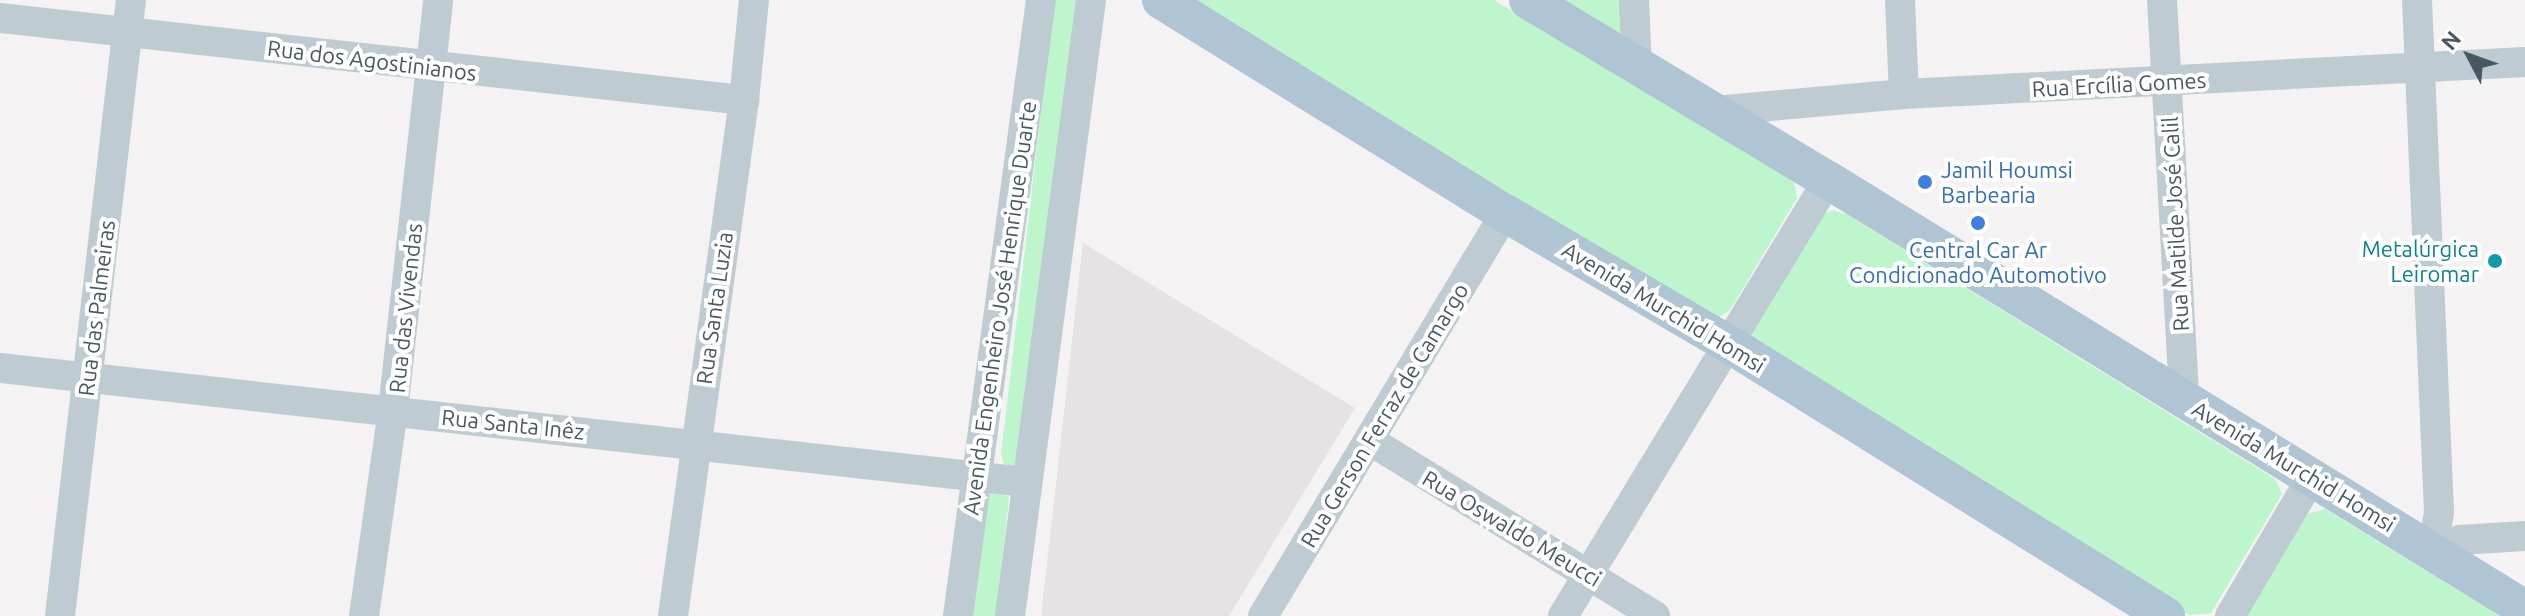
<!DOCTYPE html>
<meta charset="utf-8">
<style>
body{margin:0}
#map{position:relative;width:2525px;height:616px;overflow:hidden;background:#f4f2f2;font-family:Ubuntu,sans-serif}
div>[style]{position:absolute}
.education>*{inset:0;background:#e5e3e4}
.green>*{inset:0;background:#bdf5cd}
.minor>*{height:30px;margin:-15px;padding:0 15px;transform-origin:15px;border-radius:15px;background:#becbd3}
.major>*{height:38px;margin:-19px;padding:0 19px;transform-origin:19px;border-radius:19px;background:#afc5d3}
.dots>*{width:22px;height:22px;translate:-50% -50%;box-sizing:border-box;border:4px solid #fff;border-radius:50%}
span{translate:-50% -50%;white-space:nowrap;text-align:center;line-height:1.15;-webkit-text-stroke:8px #fff;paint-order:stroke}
.street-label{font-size:22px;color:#475862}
.shop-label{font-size:22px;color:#366cbe}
.left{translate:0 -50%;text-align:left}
.culture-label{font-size:22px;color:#0d838f}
.right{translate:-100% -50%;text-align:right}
.north{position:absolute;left:2429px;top:16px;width:80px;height:80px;-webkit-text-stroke:6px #fff;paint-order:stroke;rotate:311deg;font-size:22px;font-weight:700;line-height:32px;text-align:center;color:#475862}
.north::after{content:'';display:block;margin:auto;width:28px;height:36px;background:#475862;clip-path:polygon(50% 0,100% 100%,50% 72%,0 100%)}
</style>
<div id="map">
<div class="education">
<div style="clip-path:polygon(1083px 243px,1355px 408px,1229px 616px,1041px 616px)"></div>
</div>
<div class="green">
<div style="clip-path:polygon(1054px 0,1081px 0,1020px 461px,1013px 467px,1004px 464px,1001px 455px)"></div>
<div style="clip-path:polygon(1191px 0,1494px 0,1794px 181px,1797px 198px,1730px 310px,1716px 319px)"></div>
<div style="clip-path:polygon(1563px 0,1624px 0,1625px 37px)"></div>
<div style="clip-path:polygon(1833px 210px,1848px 215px,2275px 479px,2282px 494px,2211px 613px,2189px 615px,1755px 351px,1746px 338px,1823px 214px)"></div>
<div style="clip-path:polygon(992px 492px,1002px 492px,1009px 498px,996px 616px,971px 616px,984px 497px)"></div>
<div style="clip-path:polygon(2325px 509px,2500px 616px,2244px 616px,2308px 514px)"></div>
</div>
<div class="minor">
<div style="left:1634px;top:0;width:65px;rotate:87.4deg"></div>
<div style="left:1900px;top:0;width:94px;rotate:87.6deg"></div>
<div style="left:2162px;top:0;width:400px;rotate:86.8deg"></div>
<div style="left:2417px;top:0;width:512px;rotate:87.54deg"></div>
<div style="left:2439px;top:512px;width:39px;rotate:99deg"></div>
<div style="left:2433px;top:551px;width:29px;rotate:-22deg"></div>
<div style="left:2460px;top:540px;width:65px;rotate:-3.5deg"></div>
<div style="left:0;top:18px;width:749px;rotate:6.29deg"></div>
<div style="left:1714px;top:111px;width:191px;rotate:-5.1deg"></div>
<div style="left:1904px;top:94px;width:622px;rotate:-2.95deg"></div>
<div style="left:0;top:368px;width:1032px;rotate:6.34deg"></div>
<div style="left:1369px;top:440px;width:336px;rotate:31.6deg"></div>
<div style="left:60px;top:616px;width:620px;rotate:-83.43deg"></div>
<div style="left:364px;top:616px;width:208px;rotate:-82deg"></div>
<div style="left:393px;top:410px;width:412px;rotate:-83.7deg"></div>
<div style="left:673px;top:616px;width:521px;rotate:-82.17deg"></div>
<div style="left:744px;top:100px;width:100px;rotate:-84.3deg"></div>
<div style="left:958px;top:616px;width:622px;rotate:-82.33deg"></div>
<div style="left:1010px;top:616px;width:621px;rotate:-82.51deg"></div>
<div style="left:1263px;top:616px;width:470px;rotate:-59deg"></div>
<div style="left:1563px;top:616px;width:510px;rotate:-58.71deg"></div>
<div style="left:2230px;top:616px;width:161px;rotate:-59.5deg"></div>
</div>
<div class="major">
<div style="left:1161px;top:0;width:405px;rotate:31.8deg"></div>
<div style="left:1505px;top:213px;width:257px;rotate:30.4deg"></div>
<div style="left:1727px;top:343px;width:517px;rotate:31.88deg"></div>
<div style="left:1528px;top:0;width:350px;rotate:31deg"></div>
<div style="left:1828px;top:180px;width:818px;rotate:31.61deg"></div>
</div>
<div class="dots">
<div style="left:1925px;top:182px;background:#3f7fe0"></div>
<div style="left:1978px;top:223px;background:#3f7fe0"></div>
<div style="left:2495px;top:261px;background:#0f9aa8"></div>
</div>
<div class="street-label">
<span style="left:372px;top:60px;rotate:7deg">Rua dos Agostinianos</span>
<span style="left:2119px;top:84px;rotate:-3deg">Rua Ercília Gomes</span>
<span style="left:2175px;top:224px;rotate:-93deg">Rua Matilde José Calil</span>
<span style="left:1664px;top:307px;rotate:31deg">Avenida Murchid Homsi</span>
<span style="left:96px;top:308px;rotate:-83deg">Rua das Palmeiras</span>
<span style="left:405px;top:308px;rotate:-84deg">Rua das Vivendas</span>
<span style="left:714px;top:308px;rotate:-82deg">Rua Santa Luzia</span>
<span style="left:999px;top:308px;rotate:-82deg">Avenida Engenheiro José Henrique Duarte</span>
<span style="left:1384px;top:415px;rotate:-59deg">Rua Gerson Ferraz de Camargo</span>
<span style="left:513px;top:424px;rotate:6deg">Rua Santa Inêz</span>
<span style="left:2294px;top:466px;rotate:31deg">Avenida Murchid Homsi</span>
<span style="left:1512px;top:528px;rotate:31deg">Rua Oswaldo Meucci</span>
</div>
<div class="shop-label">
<span class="left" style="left:1941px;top:182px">Jamil Houmsi<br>Barbearia</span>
<span style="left:1978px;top:262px">Central Car Ar<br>Condicionado Automotivo</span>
</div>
<div class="culture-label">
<span class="right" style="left:2479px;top:261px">Metalúrgica<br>Leiromar</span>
</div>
<div class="north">N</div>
</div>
